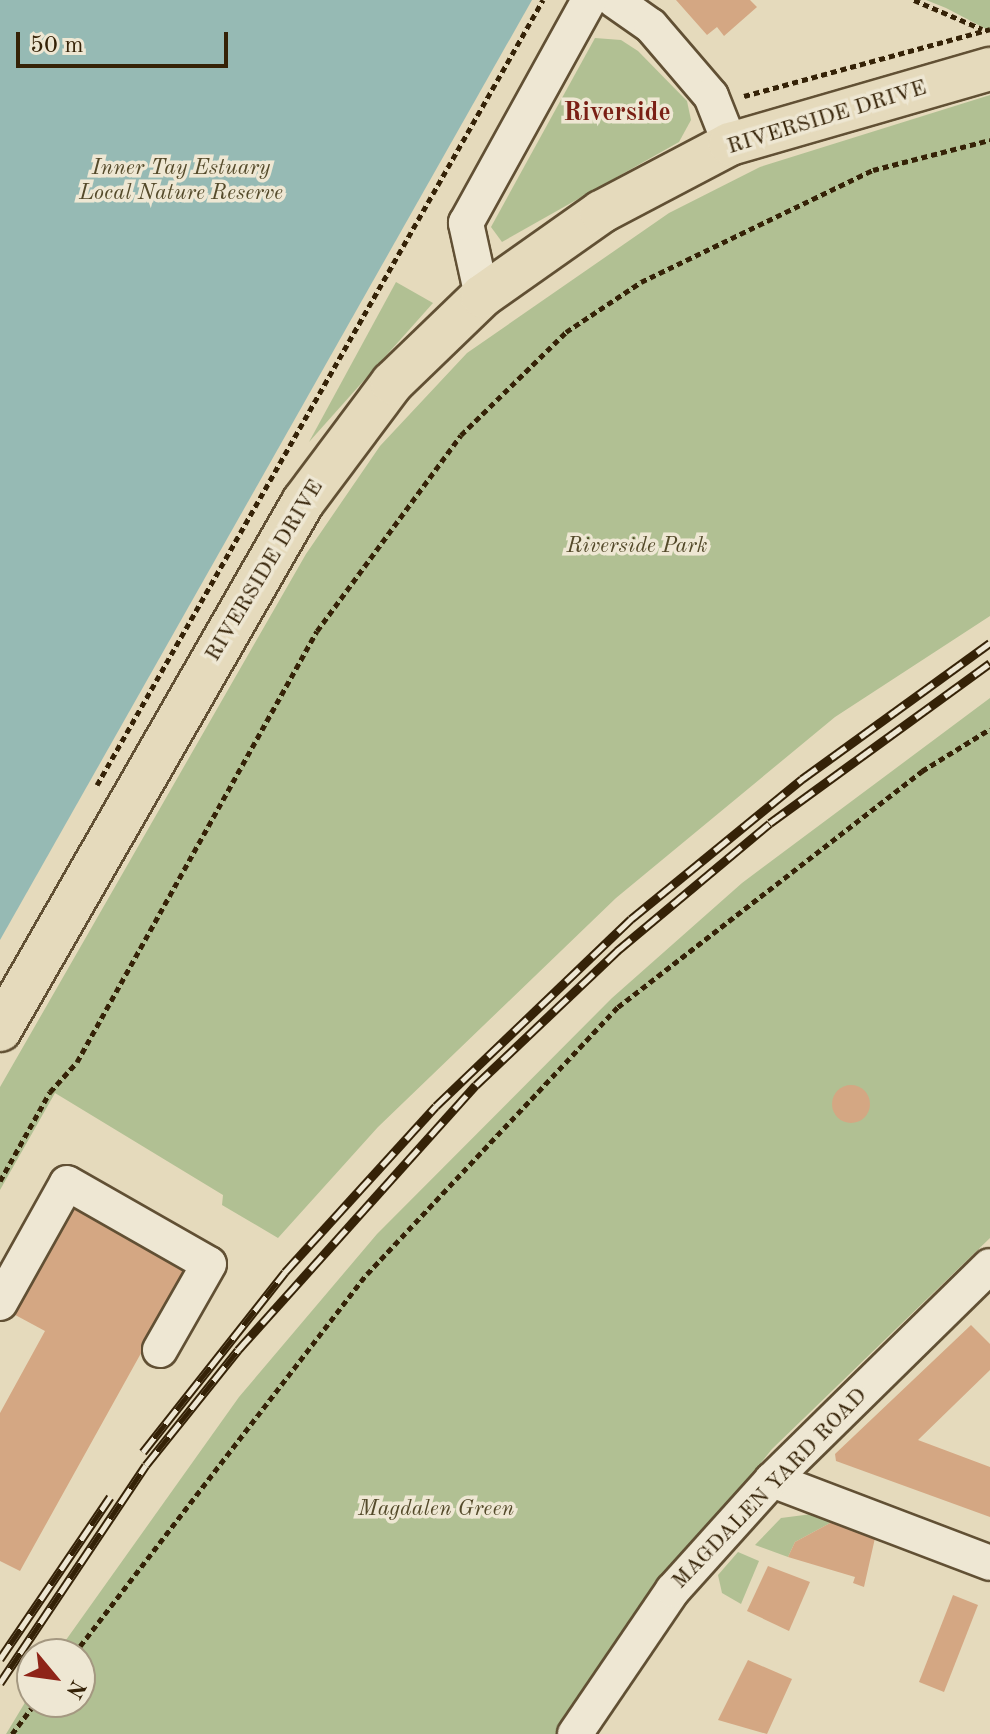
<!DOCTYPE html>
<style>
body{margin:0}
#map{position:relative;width:990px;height:1734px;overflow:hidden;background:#e5dabc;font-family:"Old Standard TT",serif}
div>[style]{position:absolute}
.green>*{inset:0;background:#b1c093}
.water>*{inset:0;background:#96bab4}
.building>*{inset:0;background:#d4a783}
.round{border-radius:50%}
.path>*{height:5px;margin-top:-2.5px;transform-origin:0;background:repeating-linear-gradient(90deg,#352207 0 6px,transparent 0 10px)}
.roads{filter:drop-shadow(2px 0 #615034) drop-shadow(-2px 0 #615034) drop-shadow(0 2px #615034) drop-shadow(0 -2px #615034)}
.minor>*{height:34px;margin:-17px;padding:0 17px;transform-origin:17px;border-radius:17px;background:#eee7d3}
.major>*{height:42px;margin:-21px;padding:0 21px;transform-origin:21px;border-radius:21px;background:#e5dabc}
.rail>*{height:9px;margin-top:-4.5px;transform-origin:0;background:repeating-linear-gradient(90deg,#eee7d3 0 18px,#352207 0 36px);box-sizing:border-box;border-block:2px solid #352207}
span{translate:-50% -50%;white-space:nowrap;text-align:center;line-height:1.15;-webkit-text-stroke:7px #eee7d3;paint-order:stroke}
.street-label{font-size:22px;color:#352207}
.park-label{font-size:22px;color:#544a2a;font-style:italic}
.quarter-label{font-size:26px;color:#7a1f14;font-weight:700}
.north{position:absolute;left:16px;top:1638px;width:80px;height:80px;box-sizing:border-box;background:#eee7d3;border:2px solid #a49881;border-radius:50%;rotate:119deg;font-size:22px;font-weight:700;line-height:32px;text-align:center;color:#352207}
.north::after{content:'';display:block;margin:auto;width:28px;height:36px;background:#8f2418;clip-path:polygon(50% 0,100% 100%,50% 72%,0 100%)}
.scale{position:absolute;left:16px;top:32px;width:212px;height:36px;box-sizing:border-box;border:4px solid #352207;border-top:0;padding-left:10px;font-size:24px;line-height:28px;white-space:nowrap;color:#352207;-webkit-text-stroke:6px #eee7d3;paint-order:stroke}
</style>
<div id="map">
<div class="green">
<div style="clip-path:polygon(926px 0,990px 0,990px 31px,946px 8px)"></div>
<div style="clip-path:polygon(595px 38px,621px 40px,638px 51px,687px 101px,691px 120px,679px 142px,502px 242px,491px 227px)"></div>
<div style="clip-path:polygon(990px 95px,990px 616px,835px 717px,616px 898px,378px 1127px,278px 1238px,222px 1205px,223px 1195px,55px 1093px,0 1190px,0 1087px,306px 554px,380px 446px,467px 353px,669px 213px,760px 167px)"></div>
<div style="clip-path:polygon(396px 282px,433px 303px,309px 442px)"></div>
<div style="clip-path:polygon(990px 698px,990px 1238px,772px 1449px,625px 1631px,558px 1734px,6px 1734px,32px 1691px,32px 1702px,80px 1702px,80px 1654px,56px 1654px,239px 1397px,377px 1234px,612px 998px,742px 883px)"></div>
<div style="clip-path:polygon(812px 1514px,832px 1522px,795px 1542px,788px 1557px,755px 1545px,781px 1518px)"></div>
<div style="clip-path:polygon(738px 1552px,759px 1561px,741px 1604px,722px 1593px,718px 1575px)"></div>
</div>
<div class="water">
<div style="clip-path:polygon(0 0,532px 0,0 940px)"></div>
</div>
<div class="building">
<div style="clip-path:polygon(676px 0,750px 0,757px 7px,724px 36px,717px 27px,707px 35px)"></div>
<div class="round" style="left:832px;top:1085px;width:38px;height:38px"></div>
<div style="clip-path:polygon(69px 1196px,190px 1265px,20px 1571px,0 1561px,0 1413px,45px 1331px,6px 1310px)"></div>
<div style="clip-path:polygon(971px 1325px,990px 1344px,990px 1370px,918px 1440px,990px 1467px,990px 1517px,836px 1461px,835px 1454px)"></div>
<div style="clip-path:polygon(832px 1522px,875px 1538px,864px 1587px,853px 1583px,855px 1577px,788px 1557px,795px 1542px)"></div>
<div style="clip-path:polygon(768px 1566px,810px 1582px,789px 1631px,747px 1611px)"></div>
<div style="clip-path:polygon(953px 1595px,978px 1605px,944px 1692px,919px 1682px)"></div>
<div style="clip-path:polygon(748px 1660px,792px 1679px,767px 1734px,718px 1720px)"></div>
</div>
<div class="path">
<div style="left:914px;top:0;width:74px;rotate:23.1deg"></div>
<div style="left:744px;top:96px;width:255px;rotate:-15.2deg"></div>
<div style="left:97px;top:785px;width:903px;rotate:-60.4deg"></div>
<div style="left:0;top:1181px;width:102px;rotate:-60.7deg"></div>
<div style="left:50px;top:1092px;width:40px;rotate:-48deg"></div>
<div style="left:77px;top:1062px;width:493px;rotate:-60.9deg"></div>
<div style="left:317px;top:631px;width:243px;rotate:-53.7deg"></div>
<div style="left:461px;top:435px;width:147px;rotate:-44.4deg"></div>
<div style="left:566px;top:332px;width:90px;rotate:-33.7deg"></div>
<div style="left:641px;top:282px;width:258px;rotate:-25.8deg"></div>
<div style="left:873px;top:170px;width:121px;rotate:-14.4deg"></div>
<div style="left:74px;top:1654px;width:480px;rotate:-52.4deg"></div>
<div style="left:367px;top:1274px;width:366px;rotate:-46.8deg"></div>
<div style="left:618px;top:1007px;width:385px;rotate:-37.8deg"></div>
<div style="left:922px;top:771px;width:80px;rotate:-31.7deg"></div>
<div style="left:12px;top:1734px;width:40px;rotate:-53deg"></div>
</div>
<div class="roads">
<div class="minor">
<div style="left:614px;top:0;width:45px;rotate:35.1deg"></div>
<div style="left:651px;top:26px;width:92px;rotate:49.4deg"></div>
<div style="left:711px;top:96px;width:52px;rotate:68.4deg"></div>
<div style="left:482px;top:296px;width:75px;rotate:-102.4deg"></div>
<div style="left:466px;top:223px;width:255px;rotate:-61.1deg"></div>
<div style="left:0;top:1303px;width:137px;rotate:-60.8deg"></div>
<div style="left:67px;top:1183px;width:163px;rotate:29.7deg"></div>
<div style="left:209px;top:1264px;width:99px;rotate:119.7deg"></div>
<div style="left:772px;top:1480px;width:233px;rotate:20.8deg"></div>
<div style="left:575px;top:1734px;width:174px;rotate:-55.8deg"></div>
<div style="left:673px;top:1590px;width:148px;rotate:-48deg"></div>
<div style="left:772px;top:1480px;width:305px;rotate:-44.5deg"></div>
</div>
<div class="major">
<div style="left:0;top:1030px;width:609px;rotate:-60.15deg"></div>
<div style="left:303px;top:502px;width:149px;rotate:-53.2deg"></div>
<div style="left:392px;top:383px;width:125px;rotate:-44deg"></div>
<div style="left:482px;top:296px;width:146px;rotate:-35.2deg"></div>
<div style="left:601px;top:212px;width:146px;rotate:-27.8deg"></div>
<div style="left:730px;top:144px;width:271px;rotate:-16.1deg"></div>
</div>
</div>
<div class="rail">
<div style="left:143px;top:1452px;width:229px;rotate:-51.7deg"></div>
<div style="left:285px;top:1272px;width:224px;rotate:-47.7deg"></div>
<div style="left:436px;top:1106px;width:270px;rotate:-43.8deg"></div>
<div style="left:631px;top:919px;width:221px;rotate:-39.3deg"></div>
<div style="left:802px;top:779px;width:232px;rotate:-35.9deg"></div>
<div style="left:0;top:1659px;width:196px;rotate:-55.8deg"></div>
<div style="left:0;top:1683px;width:262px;rotate:-56.2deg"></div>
<div style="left:146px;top:1465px;width:147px;rotate:-51.3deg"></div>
<div style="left:238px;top:1350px;width:356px;rotate:-48.1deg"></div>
<div style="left:476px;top:1085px;width:195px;rotate:-43.5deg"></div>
<div style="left:617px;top:951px;width:199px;rotate:-39.9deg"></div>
<div style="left:770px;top:823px;width:272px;rotate:-36deg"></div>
</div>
<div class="street-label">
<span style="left:827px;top:118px;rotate:-17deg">RIVERSIDE DRIVE</span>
<span style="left:265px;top:571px;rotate:-59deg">RIVERSIDE DRIVE</span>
<span style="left:770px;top:1489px;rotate:-46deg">MAGDALEN YARD ROAD</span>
</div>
<div class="park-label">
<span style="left:181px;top:181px">Inner Tay Estuary<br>Local Nature Reserve</span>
<span style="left:637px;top:547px">Riverside Park</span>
<span style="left:436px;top:1510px">Magdalen Green</span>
</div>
<div class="quarter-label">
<span style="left:617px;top:114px">Riverside</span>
</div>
<div class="north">N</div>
<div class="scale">50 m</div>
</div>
